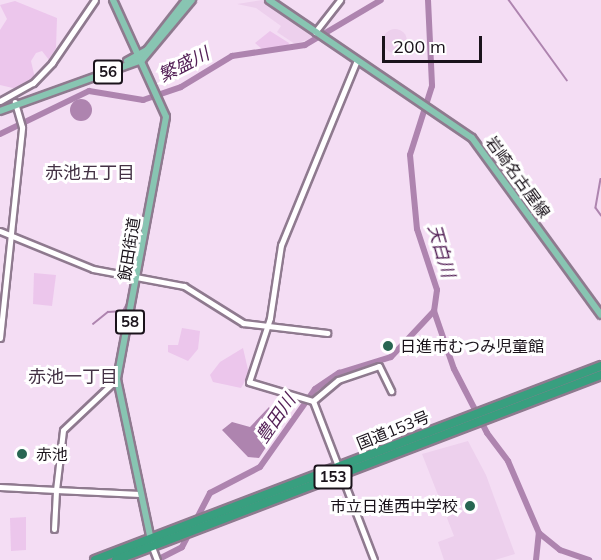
<!DOCTYPE html>
<meta charset="utf-8">
<style>
body{margin:0}
#map{position:relative;width:601px;height:560px;overflow:hidden;background:#f4ddf4;font-family:Mulish,"Noto Sans JP",sans-serif}
div>[style]{position:absolute}
.built>*{inset:0;background:#edd0ed}
.round{border-radius:50%}
.green>*{inset:0;background:#ecc6ec}
.water>*{inset:0;background:#ae84af}
.stream>*{height:1.5px;margin:-0.75px;padding:0 0.75px;transform-origin:0.75px;border-radius:0.75px;background:#ae84af}
.river>*{height:6px;margin:-3px;padding:0 3px;transform-origin:3px;border-radius:3px;background:#ae84af}
.roads{filter:drop-shadow(2px 0 #8f7a8f) drop-shadow(-2px 0 #8f7a8f) drop-shadow(0 2px #8f7a8f) drop-shadow(0 -2px #8f7a8f)}
.minor>*{height:5px;margin:-2.5px;padding:0 2.5px;transform-origin:2.5px;border-radius:2.5px;background:#fff}
.major>*{height:6px;margin:-3px;padding:0 3px;transform-origin:3px;border-radius:3px;background:#88c5b2}
.highway>*{height:8px;margin:-4px;padding:0 4px;transform-origin:4px;border-radius:4px;background:#389f7f}
.dots>*{width:16px;height:16px;translate:-50% -50%;box-sizing:border-box;border:3px solid #fff;border-radius:50%}
span{translate:-50% -50%;white-space:nowrap;text-align:center;line-height:1.15;-webkit-text-stroke:6px #fff;paint-order:stroke}
.shield-label span{padding:2px 4px;background:#fff;border:2px solid;border-radius:4px;-webkit-text-stroke-width:0}
.shield-label{font-size:15px;color:#1a131b;font-weight:700}
.street-label{font-size:16px;color:#1a131b}
.poi-label{font-size:16px;color:#1a131b}
.left{translate:0 -50%;text-align:left}
.right{translate:-100% -50%;text-align:right}
.water-label{font-size:18px;color:#521e55;font-style:italic}
.neighbourhood-label{font-size:18px;color:#443245}
.scale{position:absolute;left:382px;top:36px;width:100px;height:27px;box-sizing:border-box;border:3px solid #1a131b;border-top:0;padding-left:8px;font-size:18px;line-height:21px;white-space:nowrap;color:#1a131b;-webkit-text-stroke:4px #fff;paint-order:stroke}
</style>
<div id="map">
<div class="built">
<div style="clip-path:polygon(262px 0,315px 37px,295px 44px,277px 32px,281px 26px,256px 8px,237px 4px)"></div>
<div class="round" style="left:383px;top:29px;width:24px;height:24px"></div>
<div style="clip-path:polygon(468px 441px,486px 475px,515px 554px,495px 560px,444px 560px,438px 542px,454px 536px,422px 454px)"></div>
</div>
<div class="green">
<div style="clip-path:polygon(15px 1px,57px 18px,56px 48px,49px 60px,42px 51px,36px 53px,31px 61px,35px 78px,17px 89px,0 85px,0 30px,7px 19px,0 5px)"></div>
<div style="clip-path:polygon(270px 31px,289px 43px,288px 46px,262px 49px,255px 43px)"></div>
<div style="clip-path:polygon(34px 273px,56px 275px,52px 306px,33px 304px)"></div>
<div style="clip-path:polygon(182px 328px,200px 331px,198px 349px,188px 361px,168px 352px,168px 345px,178px 345px)"></div>
<div style="clip-path:polygon(243px 348px,249px 374px,241px 388px,213px 382px,210px 375px,220px 362px)"></div>
<div style="clip-path:polygon(26px 517px,26px 550px,11px 551px,10px 518px)"></div>
</div>
<div class="water">
<div class="round" style="left:70px;top:99px;width:22px;height:22px"></div>
<div style="clip-path:polygon(269px 407px,279px 427px,259px 458px,248px 457px,222px 430px,232px 422px,250px 427px)"></div>
</div>
<div class="stream">
<div style="left:509px;top:0;width:99px;rotate:54.1deg"></div>
<div style="left:601px;top:179px;width:29px;rotate:100deg"></div>
<div style="left:596px;top:208px;width:9px;rotate:54deg"></div>
<div style="left:93px;top:324px;width:19px;rotate:-39deg"></div>
<div style="left:108px;top:312px;width:15px;rotate:-4deg"></div>
<div style="left:123px;top:311px;width:13px;rotate:-61deg"></div>
</div>
<div class="river">
<div style="left:428px;top:0;width:86px;rotate:87.3deg"></div>
<div style="left:432px;top:86px;width:72px;rotate:107.7deg"></div>
<div style="left:410px;top:155px;width:74px;rotate:84.6deg"></div>
<div style="left:417px;top:229px;width:64px;rotate:71.8deg"></div>
<div style="left:437px;top:290px;width:21px;rotate:98deg"></div>
<div style="left:434px;top:311px;width:61px;rotate:71deg"></div>
<div style="left:454px;top:369px;width:72px;rotate:62.7deg"></div>
<div style="left:487px;top:433px;width:35px;rotate:53deg"></div>
<div style="left:508px;top:461px;width:78px;rotate:66.7deg"></div>
<div style="left:539px;top:533px;width:27px;rotate:39deg"></div>
<div style="left:560px;top:550px;width:31px;rotate:19deg"></div>
<div style="left:0;top:134px;width:99px;rotate:-25.8deg"></div>
<div style="left:89px;top:91px;width:55px;rotate:9.5deg"></div>
<div style="left:143px;top:100px;width:40px;rotate:-18.9deg"></div>
<div style="left:181px;top:87px;width:60px;rotate:-31.3deg"></div>
<div style="left:232px;top:56px;width:74px;rotate:-8.6deg"></div>
<div style="left:305px;top:45px;width:88px;rotate:-30.6deg"></div>
<div style="left:157px;top:560px;width:28px;rotate:-27deg"></div>
<div style="left:182px;top:547px;width:61px;rotate:-62.6deg"></div>
<div style="left:210px;top:493px;width:56px;rotate:-27.5deg"></div>
<div style="left:260px;top:467px;width:95px;rotate:-54.8deg"></div>
<div style="left:315px;top:389px;width:29px;rotate:-34deg"></div>
<div style="left:339px;top:373px;width:54px;rotate:-17.1deg"></div>
<div style="left:391px;top:357px;width:63px;rotate:-46.9deg"></div>
<div style="left:536px;top:560px;width:27px;rotate:-84deg"></div>
</div>
<div class="roads">
<div class="minor">
<div style="left:315px;top:32px;width:41px;rotate:-52deg"></div>
<div style="left:357px;top:60px;width:200px;rotate:112.3deg"></div>
<div style="left:281px;top:245px;width:74px;rotate:98.6deg"></div>
<div style="left:270px;top:318px;width:67px;rotate:108.2deg"></div>
<div style="left:249px;top:382px;width:67px;rotate:16.5deg"></div>
<div style="left:313px;top:401px;width:170px;rotate:69deg"></div>
<div style="left:0;top:101px;width:38px;rotate:-29deg"></div>
<div style="left:33px;top:83px;width:28px;rotate:-46deg"></div>
<div style="left:52px;top:63px;width:76px;rotate:-55.7deg"></div>
<div style="left:0;top:231px;width:100px;rotate:22.2deg"></div>
<div style="left:93px;top:269px;width:93px;rotate:10.6deg"></div>
<div style="left:184px;top:286px;width:70px;rotate:32.1deg"></div>
<div style="left:243px;top:323px;width:85px;rotate:6.8deg"></div>
<div style="left:0;top:338px;width:212px;rotate:-84deg"></div>
<div style="left:22px;top:127px;width:26px;rotate:-106deg"></div>
<div style="left:313px;top:401px;width:33px;rotate:-40deg"></div>
<div style="left:338px;top:380px;width:43px;rotate:-18.9deg"></div>
<div style="left:379px;top:366px;width:28px;rotate:64deg"></div>
<div style="left:0;top:487px;width:56px;rotate:3.1deg"></div>
<div style="left:56px;top:490px;width:60px;rotate:-83.3deg"></div>
<div style="left:63px;top:430px;width:74px;rotate:-43.4deg"></div>
<div style="left:54px;top:529px;width:39px;rotate:-87deg"></div>
<div style="left:56px;top:490px;width:84px;rotate:2.7deg"></div>
<div style="left:152px;top:547px;width:14px;rotate:69deg"></div>
</div>
<div class="major">
<div style="left:113px;top:0;width:128px;rotate:65.6deg"></div>
<div style="left:166px;top:117px;width:267px;rotate:100.6deg"></div>
<div style="left:117px;top:379px;width:166px;rotate:78.1deg"></div>
<div style="left:269px;top:0;width:245px;rotate:34.2deg"></div>
<div style="left:472px;top:138px;width:219px;rotate:53.9deg"></div>
<div style="left:127px;top:61px;width:23px;rotate:-29deg"></div>
<div style="left:147px;top:50px;width:63px;rotate:-52deg"></div>
<div style="left:0;top:111px;width:151px;rotate:-19.8deg"></div>
<div style="left:142px;top:60px;width:78px;rotate:-50.2deg"></div>
</div>
<div class="highway">
<div style="left:95px;top:560px;width:542px;rotate:-20.98deg"></div>
<div style="left:116px;top:560px;width:519px;rotate:-20.88deg"></div>
</div>
</div>
<div class="dots">
<div style="left:388px;top:346px;background:#286652"></div>
<div style="left:22px;top:454px;background:#286652"></div>
<div style="left:470px;top:506px;background:#286652"></div>
</div>
<div class="shield-label">
<span style="left:108px;top:72px">56</span>
<span style="left:130px;top:322px">58</span>
<span style="left:333px;top:477px">153</span>
</div>
<div class="street-label">
<span style="left:518px;top:177px;rotate:54deg">岩崎名古屋線</span>
<span style="left:129px;top:249px;rotate:-81deg">飯田街道</span>
<span style="left:393px;top:430px;rotate:-22deg">国道153号</span>
</div>
<div class="poi-label">
<span class="left" style="left:400px;top:346px">日進市むつみ児童館</span>
<span class="left" style="left:36px;top:454px">赤池</span>
<span class="right" style="left:458px;top:506px">市立日進西中学校</span>
</div>
<div class="water-label">
<span style="left:184px;top:65px;rotate:-27deg">繁盛川</span>
<span style="left:441px;top:251px;rotate:74deg">天白川</span>
<span style="left:276px;top:419px;rotate:-55deg">豊田川</span>
</div>
<div class="neighbourhood-label">
<span style="left:90px;top:173px">赤池五丁目</span>
<span style="left:73px;top:377px">赤池一丁目</span>
</div>
<div class="scale">200 m</div>
</div>
